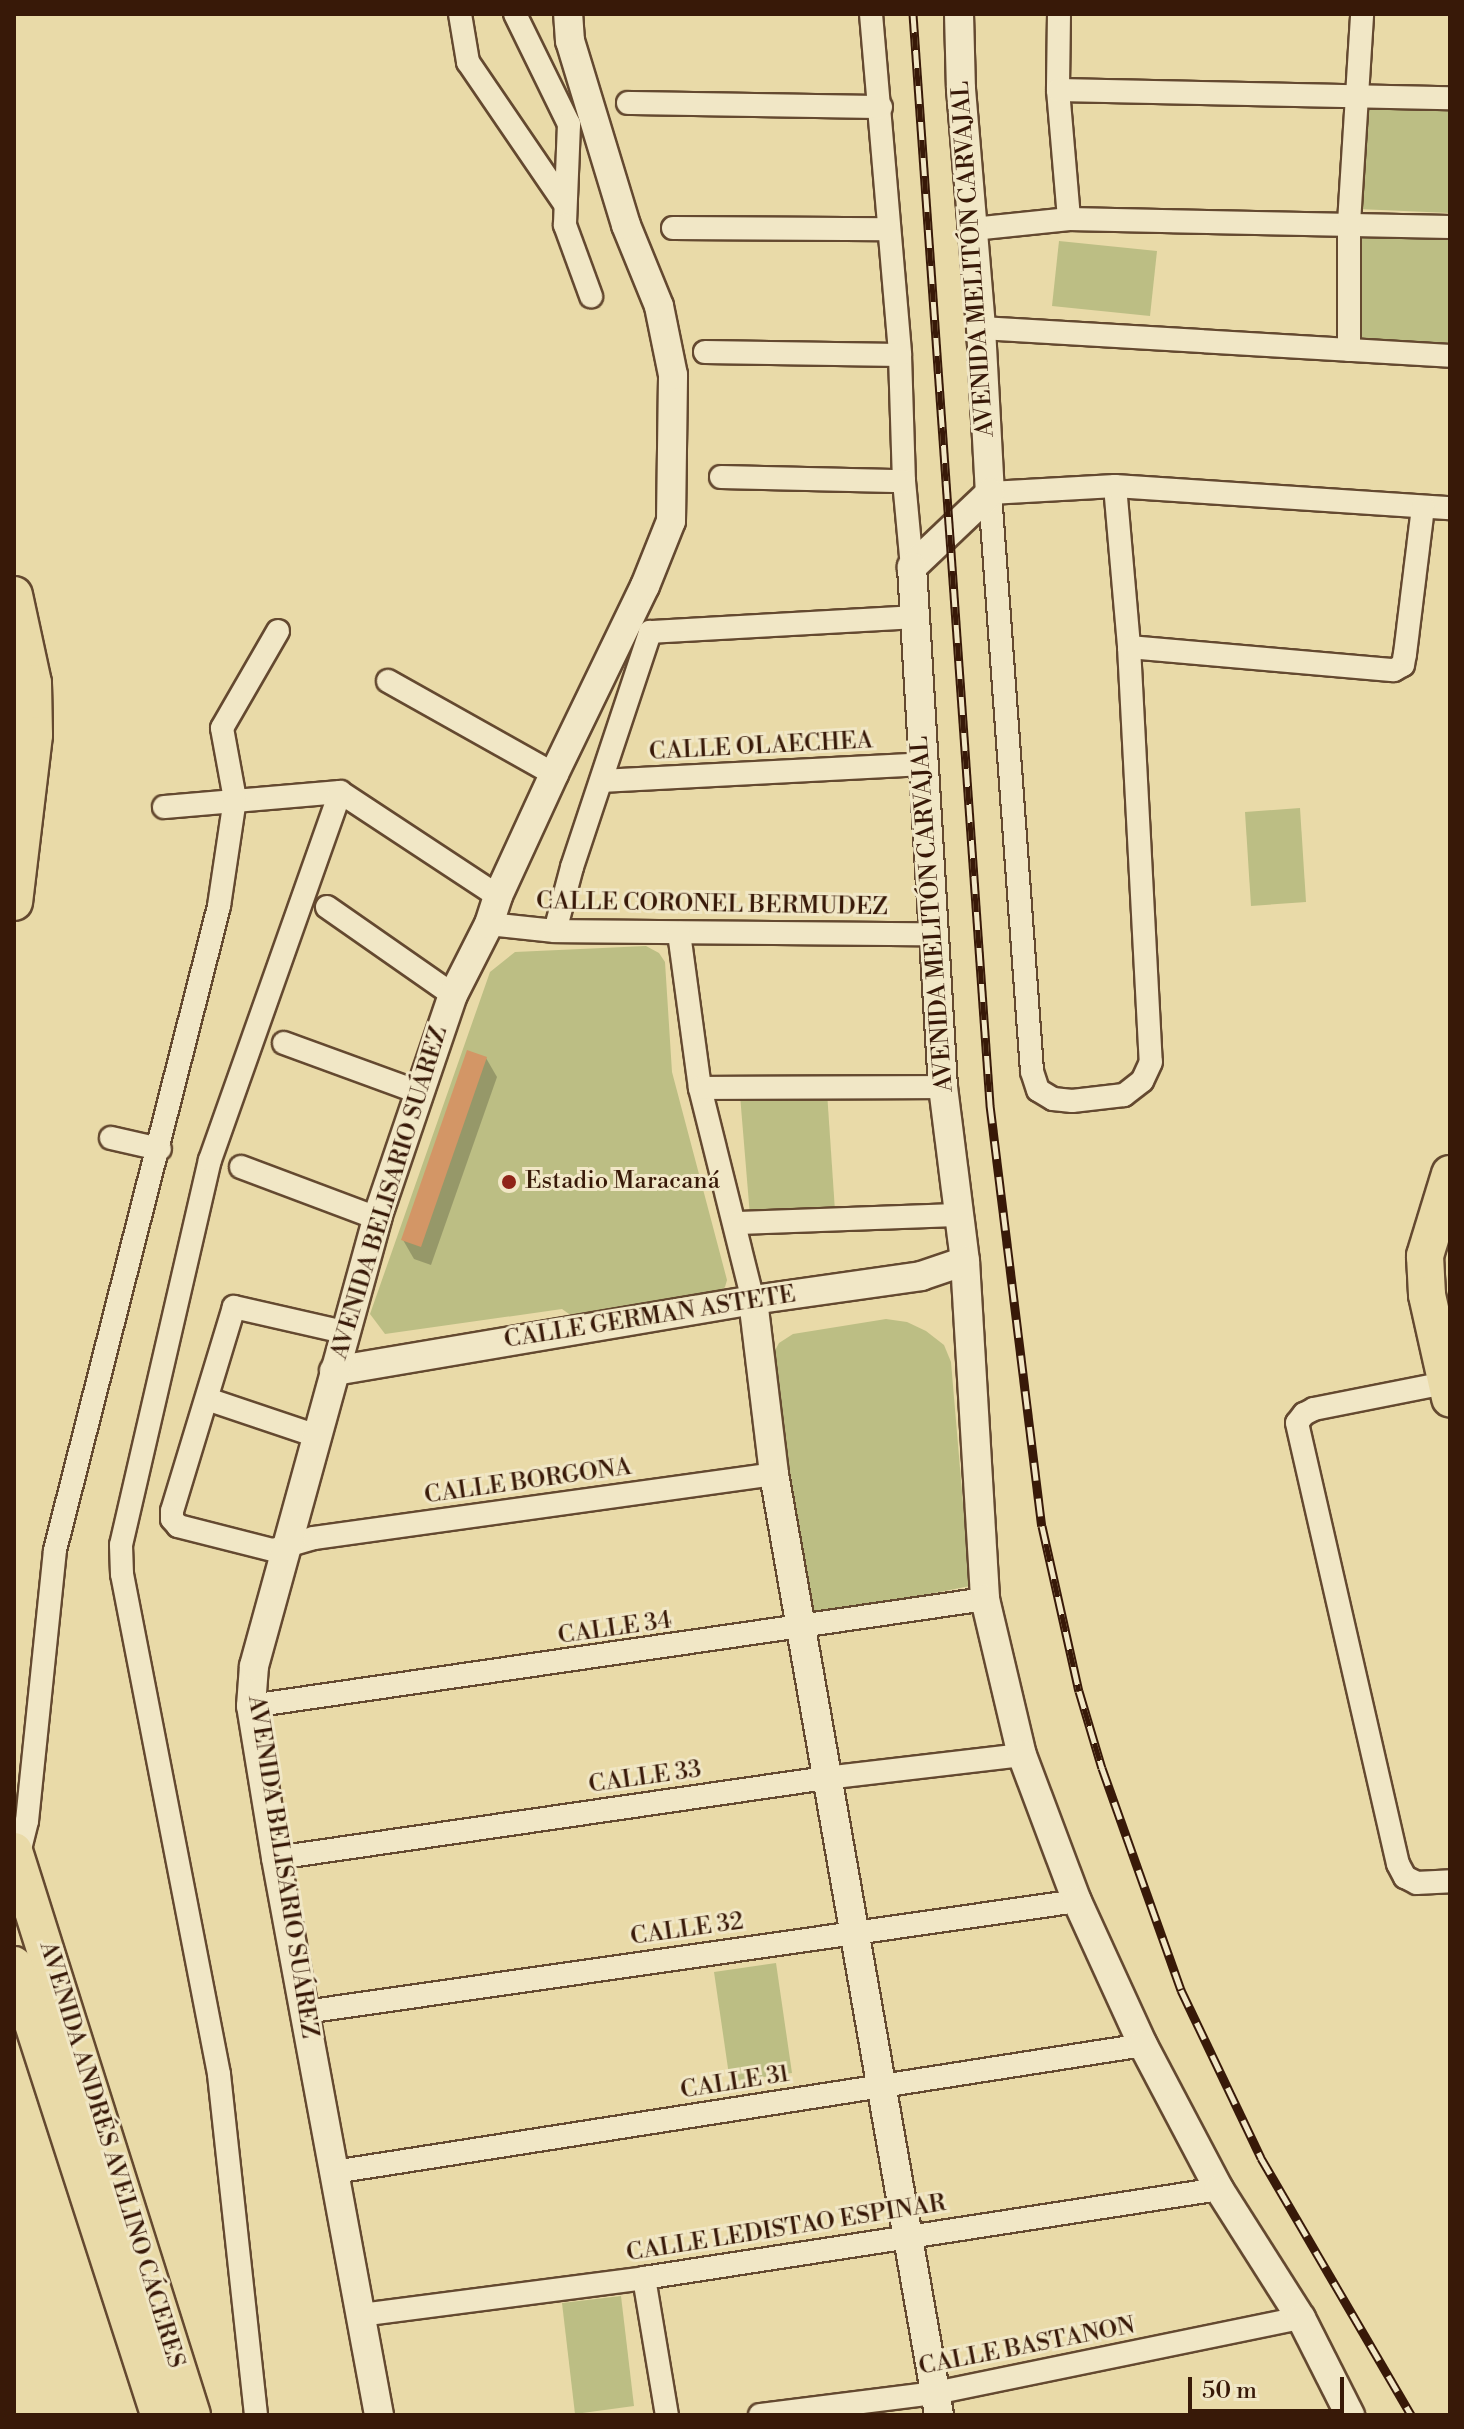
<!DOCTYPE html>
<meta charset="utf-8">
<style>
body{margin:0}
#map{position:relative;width:1464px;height:2429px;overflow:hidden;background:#e9daa8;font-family:"Libre Bodoni",serif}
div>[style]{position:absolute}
.green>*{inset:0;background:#bcbe84}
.shadow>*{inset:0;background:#0003}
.building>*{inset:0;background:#d39666}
.roads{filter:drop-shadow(2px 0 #644930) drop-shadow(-2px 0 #644930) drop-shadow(0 2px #644930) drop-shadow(0 -2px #644930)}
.minor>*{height:22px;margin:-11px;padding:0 11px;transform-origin:11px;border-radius:11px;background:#f1e7c6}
.tertiary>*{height:28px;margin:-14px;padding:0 14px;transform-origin:14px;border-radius:14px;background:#f1e7c6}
.primary>*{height:36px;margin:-18px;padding:0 18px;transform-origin:18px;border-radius:18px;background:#e9daa8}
.trunk>*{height:36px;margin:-18px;padding:0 18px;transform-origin:18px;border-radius:18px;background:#e9daa8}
.rail>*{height:9px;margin-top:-4.5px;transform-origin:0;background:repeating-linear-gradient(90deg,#f1e7c6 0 18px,#381908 0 36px);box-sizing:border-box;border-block:2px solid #381908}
.dots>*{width:22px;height:22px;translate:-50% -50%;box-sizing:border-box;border:4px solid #f1e7c6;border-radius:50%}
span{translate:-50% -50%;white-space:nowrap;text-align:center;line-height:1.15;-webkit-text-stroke:6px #f1e7c6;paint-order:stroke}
.street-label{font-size:24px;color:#381908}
.poi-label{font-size:24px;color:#381908}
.left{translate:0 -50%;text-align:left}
.frame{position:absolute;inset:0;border:16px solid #381908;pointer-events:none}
.scale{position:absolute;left:1188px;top:2377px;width:156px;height:36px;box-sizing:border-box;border:4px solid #381908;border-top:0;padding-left:10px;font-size:24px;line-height:28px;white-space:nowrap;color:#381908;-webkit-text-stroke:6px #f1e7c6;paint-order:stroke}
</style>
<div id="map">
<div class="green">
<div style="clip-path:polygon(1364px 103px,1450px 108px,1450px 213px,1358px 209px)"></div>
<div style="clip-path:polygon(1362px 230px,1450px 235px,1450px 346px,1358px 341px)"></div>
<div style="clip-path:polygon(1059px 241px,1157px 251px,1150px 316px,1052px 306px)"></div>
<div style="clip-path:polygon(1300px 808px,1306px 902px,1251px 906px,1245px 812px)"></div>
<div style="clip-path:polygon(646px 946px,659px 953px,665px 962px,672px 1072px,727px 1280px,725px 1287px,718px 1294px,572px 1316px,562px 1309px,385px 1334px,370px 1314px,490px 972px,515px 952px)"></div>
<div style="clip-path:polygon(827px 1092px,835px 1211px,750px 1216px,740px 1095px)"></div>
<div style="clip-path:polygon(886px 1319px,907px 1322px,926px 1331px,944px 1345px,951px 1362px,970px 1586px,813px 1617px,772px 1356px,779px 1343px,793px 1334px)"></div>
<div style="clip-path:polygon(776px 1963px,792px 2073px,730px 2082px,714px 1972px)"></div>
<div style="clip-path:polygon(621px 2296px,634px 2406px,575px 2414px,562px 2303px)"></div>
</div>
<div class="shadow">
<div style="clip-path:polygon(486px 1058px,497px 1077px,431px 1265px,414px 1259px,403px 1240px)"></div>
</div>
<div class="building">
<div style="clip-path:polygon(467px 1050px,487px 1057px,421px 1247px,401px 1240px)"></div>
</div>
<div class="roads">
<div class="minor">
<div style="left:460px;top:14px;width:49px;rotate:80.5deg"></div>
<div style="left:468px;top:62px;width:172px;rotate:55.7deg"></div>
<div style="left:515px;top:14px;width:123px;rotate:63.9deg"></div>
<div style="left:569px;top:124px;width:101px;rotate:92.3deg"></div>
<div style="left:565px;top:225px;width:76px;rotate:69.9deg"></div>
<div style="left:871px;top:14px;width:342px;rotate:85.1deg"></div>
<div style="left:900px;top:355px;width:126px;rotate:88.2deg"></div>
<div style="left:904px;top:481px;width:86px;rotate:84.7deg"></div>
<div style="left:1059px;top:14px;width:76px;rotate:90.8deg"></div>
<div style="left:1058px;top:90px;width:129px;rotate:85.1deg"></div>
<div style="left:1058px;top:90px;width:392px;rotate:1.2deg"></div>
<div style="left:628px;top:103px;width:253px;rotate:0.9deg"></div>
<div style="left:673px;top:228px;width:216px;rotate:0.3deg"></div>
<div style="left:973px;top:229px;width:97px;rotate:-5.9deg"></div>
<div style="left:1069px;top:219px;width:381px;rotate:1.2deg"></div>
<div style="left:981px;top:328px;width:470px;rotate:3.4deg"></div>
<div style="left:1349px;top:350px;width:127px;rotate:-90deg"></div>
<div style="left:1349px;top:223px;width:209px;rotate:-86.4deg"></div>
<div style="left:705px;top:352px;width:195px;rotate:0.9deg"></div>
<div style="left:721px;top:477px;width:183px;rotate:1.3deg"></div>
<div style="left:1115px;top:486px;width:162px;rotate:85deg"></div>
<div style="left:1129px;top:647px;width:416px;rotate:87deg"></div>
<div style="left:1151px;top:1062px;width:21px;rotate:115deg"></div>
<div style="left:1142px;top:1081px;width:23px;rotate:142deg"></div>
<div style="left:1124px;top:1095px;width:52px;rotate:173.4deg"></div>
<div style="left:1072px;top:1101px;width:19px;rotate:-174deg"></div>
<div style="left:1053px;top:1099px;width:17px;rotate:-149deg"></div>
<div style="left:1038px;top:1090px;width:20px;rotate:-108deg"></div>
<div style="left:1032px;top:1071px;width:580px;rotate:-94.16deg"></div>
<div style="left:990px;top:493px;width:125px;rotate:-3.2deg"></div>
<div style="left:1115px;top:486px;width:336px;rotate:3.8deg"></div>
<div style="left:1129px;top:647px;width:266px;rotate:5deg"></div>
<div style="left:1394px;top:670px;width:10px;rotate:-29deg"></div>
<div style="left:1403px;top:665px;width:11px;rotate:-80deg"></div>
<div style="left:1405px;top:654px;width:148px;rotate:-83deg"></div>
<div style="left:388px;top:681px;width:190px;rotate:29.3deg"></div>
<div style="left:602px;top:781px;width:321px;rotate:-3deg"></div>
<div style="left:164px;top:807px;width:177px;rotate:-4.9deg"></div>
<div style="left:340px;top:792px;width:189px;rotate:33.4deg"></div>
<div style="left:327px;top:907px;width:154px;rotate:34.9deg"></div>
<div style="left:489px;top:924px;width:66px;rotate:6.1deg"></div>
<div style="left:555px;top:931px;width:380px;rotate:0.5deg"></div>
<div style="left:555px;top:931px;width:66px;rotate:-75.1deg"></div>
<div style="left:572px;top:867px;width:248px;rotate:-71.6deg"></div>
<div style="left:650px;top:632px;width:265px;rotate:-3.2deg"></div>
<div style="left:679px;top:933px;width:156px;rotate:82.3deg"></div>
<div style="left:700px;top:1088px;width:219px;rotate:76deg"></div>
<div style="left:284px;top:1043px;width:146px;rotate:20.1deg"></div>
<div style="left:700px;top:1088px;width:243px;rotate:-0.2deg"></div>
<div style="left:111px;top:1138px;width:50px;rotate:12.7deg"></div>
<div style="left:241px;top:1167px;width:145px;rotate:20.6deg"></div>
<div style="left:736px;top:1223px;width:223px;rotate:-2.1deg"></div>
<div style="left:344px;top:1332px;width:113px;rotate:-167.2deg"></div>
<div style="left:234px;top:1307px;width:213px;rotate:106.9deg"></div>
<div style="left:172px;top:1511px;width:8px;rotate:90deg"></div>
<div style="left:172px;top:1519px;width:9px;rotate:49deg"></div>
<div style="left:178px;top:1526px;width:98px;rotate:14.2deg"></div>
<div style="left:273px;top:1550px;width:43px;rotate:-16.3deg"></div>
<div style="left:314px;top:1538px;width:464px;rotate:-7.9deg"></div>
<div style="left:1450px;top:1382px;width:139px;rotate:168.8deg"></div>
<div style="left:1314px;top:1409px;width:11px;rotate:153deg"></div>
<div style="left:1304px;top:1414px;width:11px;rotate:128deg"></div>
<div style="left:1297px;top:1423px;width:452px;rotate:77.1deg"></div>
<div style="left:1398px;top:1864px;width:15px;rotate:62deg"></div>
<div style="left:1405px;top:1877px;width:13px;rotate:27deg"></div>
<div style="left:1417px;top:1883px;width:33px;rotate:-3deg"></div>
<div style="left:207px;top:1399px;width:116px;rotate:18.6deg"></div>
<div style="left:251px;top:1706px;width:742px;rotate:-8.29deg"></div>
<div style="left:14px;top:1851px;width:9px;rotate:-41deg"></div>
<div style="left:21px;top:1845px;width:25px;rotate:-76deg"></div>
<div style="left:27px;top:1821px;width:272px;rotate:-84.1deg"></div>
<div style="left:55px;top:1550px;width:665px;rotate:-75.71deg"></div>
<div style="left:219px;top:906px;width:108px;rotate:-81.5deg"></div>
<div style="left:235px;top:799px;width:72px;rotate:-100.4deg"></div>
<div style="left:222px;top:728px;width:112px;rotate:-60deg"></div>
<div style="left:276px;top:1858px;width:556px;rotate:-8.28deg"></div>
<div style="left:826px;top:1778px;width:197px;rotate:-6.7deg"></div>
<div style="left:305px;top:2012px;width:780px;rotate:-8.18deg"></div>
<div style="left:334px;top:2172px;width:819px;rotate:-8.92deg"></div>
<div style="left:644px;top:2278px;width:139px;rotate:80.5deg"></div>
<div style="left:361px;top:2315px;width:285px;rotate:-7.4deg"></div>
<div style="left:644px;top:2278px;width:582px;rotate:-8.8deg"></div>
<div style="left:256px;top:2415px;width:343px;rotate:-96.2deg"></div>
<div style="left:219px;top:2074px;width:509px;rotate:-100.98deg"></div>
<div style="left:122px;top:1574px;width:29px;rotate:-92deg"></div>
<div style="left:121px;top:1545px;width:395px;rotate:-77deg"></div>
<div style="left:210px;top:1160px;width:390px;rotate:-70.5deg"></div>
<div style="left:760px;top:2415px;width:176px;rotate:-7.2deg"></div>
<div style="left:935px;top:2393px;width:374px;rotate:-11.6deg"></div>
</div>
<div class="tertiary">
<div style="left:959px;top:14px;width:75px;rotate:88.5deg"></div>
<div style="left:961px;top:89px;width:240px;rotate:85.2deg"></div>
<div style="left:981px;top:328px;width:165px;rotate:86.9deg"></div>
<div style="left:990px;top:493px;width:108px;rotate:136.5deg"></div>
<div style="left:912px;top:567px;width:521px;rotate:86.59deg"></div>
<div style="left:943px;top:1087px;width:175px;rotate:82.8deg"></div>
<div style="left:965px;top:1261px;width:339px;rotate:86.6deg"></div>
<div style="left:985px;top:1599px;width:160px;rotate:76.7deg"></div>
<div style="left:1022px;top:1755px;width:156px;rotate:69.4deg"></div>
<div style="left:1077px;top:1901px;width:158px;rotate:65.4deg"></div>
<div style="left:1143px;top:2045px;width:163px;rotate:62.2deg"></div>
<div style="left:1219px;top:2189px;width:153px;rotate:57.6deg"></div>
<div style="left:1301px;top:2318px;width:109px;rotate:63.2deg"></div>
<div style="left:753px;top:1300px;width:175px;rotate:83.1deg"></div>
<div style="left:774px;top:1474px;width:955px;rotate:80.05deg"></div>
<div style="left:334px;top:1371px;width:425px;rotate:-9.6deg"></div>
<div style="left:753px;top:1300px;width:170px;rotate:-8.1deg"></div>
<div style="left:921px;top:1276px;width:46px;rotate:-18.8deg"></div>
<div style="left:379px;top:2415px;width:566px;rotate:-100.48deg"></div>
<div style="left:276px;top:1858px;width:154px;rotate:-99.3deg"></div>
<div style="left:251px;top:1706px;width:40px;rotate:-85.7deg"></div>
<div style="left:254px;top:1666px;width:465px;rotate:-74.6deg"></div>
<div style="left:377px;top:1218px;width:236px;rotate:-71.2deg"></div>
<div style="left:453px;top:995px;width:80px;rotate:-63.1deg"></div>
<div style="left:489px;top:924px;width:29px;rotate:-72deg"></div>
<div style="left:498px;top:896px;width:134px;rotate:-65.3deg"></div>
<div style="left:554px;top:774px;width:209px;rotate:-64.2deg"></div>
<div style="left:645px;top:586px;width:70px;rotate:-68.2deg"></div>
<div style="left:671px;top:521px;width:146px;rotate:-89.2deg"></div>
<div style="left:673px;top:375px;width:70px;rotate:-101.5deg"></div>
<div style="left:659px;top:306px;width:87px;rotate:-112.2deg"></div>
<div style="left:626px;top:225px;width:192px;rotate:-106.9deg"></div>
<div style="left:570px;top:41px;width:27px;rotate:-94deg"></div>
</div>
<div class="primary">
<div style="left:1450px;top:1174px;width:86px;rotate:107deg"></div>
<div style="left:1425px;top:1256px;width:39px;rotate:87deg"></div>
<div style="left:1427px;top:1295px;width:106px;rotate:77.4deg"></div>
</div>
<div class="trunk">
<div style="left:14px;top:595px;width:90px;rotate:77.8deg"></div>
<div style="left:33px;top:683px;width:52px;rotate:88.9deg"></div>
<div style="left:34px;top:735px;width:168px;rotate:96.8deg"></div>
<div style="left:14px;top:1851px;width:591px;rotate:72.48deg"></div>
<div style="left:14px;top:1965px;width:473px;rotate:72.1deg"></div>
</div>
</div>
<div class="rail">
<div style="left:913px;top:14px;width:1094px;rotate:85.96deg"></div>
<div style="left:990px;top:1105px;width:424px;rotate:83deg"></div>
<div style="left:1042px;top:1526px;width:169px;rotate:77.4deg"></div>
<div style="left:1079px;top:1691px;width:80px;rotate:73.4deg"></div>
<div style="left:1102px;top:1768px;width:236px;rotate:70.4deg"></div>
<div style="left:1181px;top:1990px;width:186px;rotate:64.5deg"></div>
<div style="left:1261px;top:2158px;width:298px;rotate:59.7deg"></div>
</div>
<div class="dots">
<div style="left:509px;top:1182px;background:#8f2418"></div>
</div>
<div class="street-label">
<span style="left:974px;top:259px;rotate:-94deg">AVENIDA MELITÓN CARVAJAL</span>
<span style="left:761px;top:747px;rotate:-3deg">CALLE OLAECHEA</span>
<span style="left:712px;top:905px;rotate:1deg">CALLE CORONEL BERMUDEZ</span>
<span style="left:933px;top:914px;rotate:-94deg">AVENIDA MELITÓN CARVAJAL</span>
<span style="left:390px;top:1193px;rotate:-73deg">AVENIDA BELISARIO SUÁREZ</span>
<span style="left:650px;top:1318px;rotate:-9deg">CALLE GERMAN ASTETE</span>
<span style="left:528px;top:1482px;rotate:-8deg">CALLE BORGONA</span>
<span style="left:615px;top:1629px;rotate:-8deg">CALLE 34</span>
<span style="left:645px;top:1778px;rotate:-8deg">CALLE 33</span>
<span style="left:282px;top:1867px;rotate:81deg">AVENIDA BELISARIO SUÁREZ</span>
<span style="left:687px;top:1930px;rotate:-8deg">CALLE 32</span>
<span style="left:735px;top:2083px;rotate:-9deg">CALLE 31</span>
<span style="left:111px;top:2155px;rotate:73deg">AVENIDA ANDRÉS AVELINO CÁCERES</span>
<span style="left:786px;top:2229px;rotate:-9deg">CALLE LEDISTAO ESPINAR</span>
<span style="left:1027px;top:2347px;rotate:-11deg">CALLE BASTANON</span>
</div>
<div class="poi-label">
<span class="left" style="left:525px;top:1182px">Estadio Maracaná</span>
</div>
<div class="frame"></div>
<div class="scale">50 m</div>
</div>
